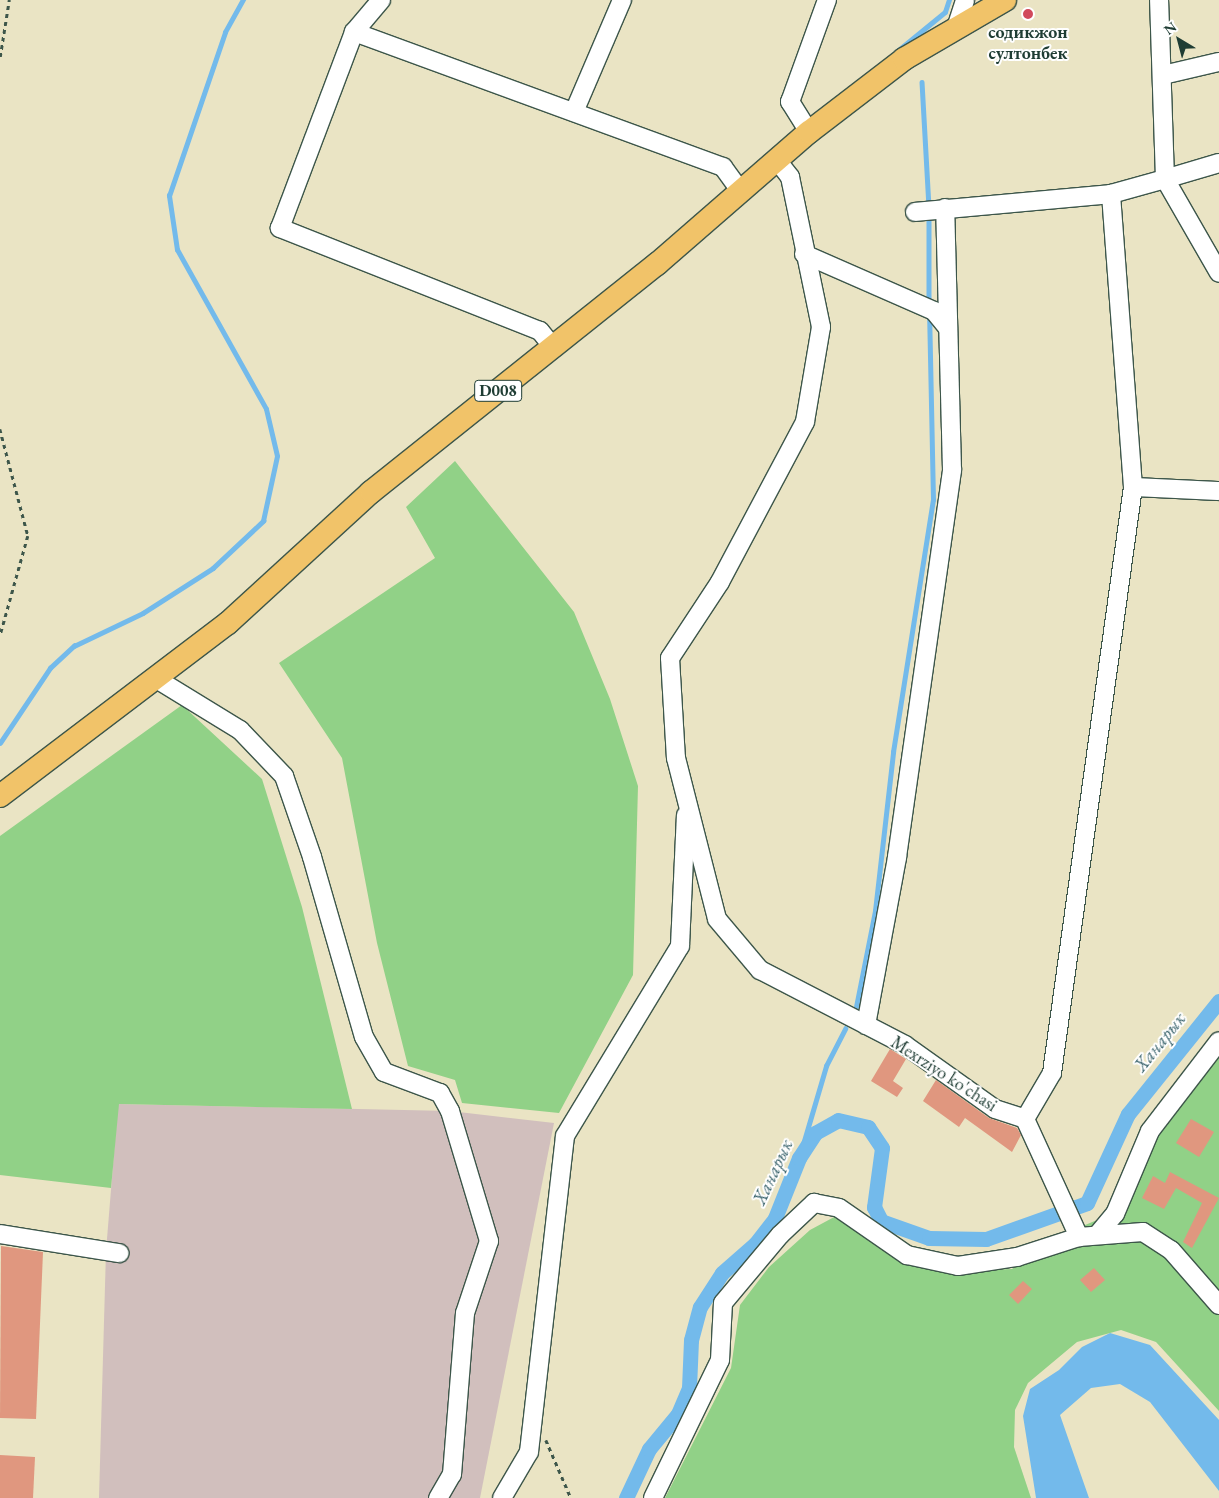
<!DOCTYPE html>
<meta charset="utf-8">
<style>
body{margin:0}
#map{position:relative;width:1219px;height:1498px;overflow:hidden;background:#eae4c4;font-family:"EB Garamond",serif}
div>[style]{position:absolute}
.industrial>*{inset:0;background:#d1bfbd}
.green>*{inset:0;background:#91d187}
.water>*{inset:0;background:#73baeb}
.stream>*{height:4.5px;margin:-2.25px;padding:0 2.25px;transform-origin:2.25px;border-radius:2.25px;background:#73baeb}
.canal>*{height:15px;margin:-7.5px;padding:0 7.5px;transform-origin:7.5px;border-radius:7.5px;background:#73baeb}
.building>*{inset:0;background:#e0977f}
.path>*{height:2.5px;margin-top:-1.25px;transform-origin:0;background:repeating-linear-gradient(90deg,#3d564a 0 4px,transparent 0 8px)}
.roads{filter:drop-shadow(1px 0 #3d564a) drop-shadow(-1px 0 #3d564a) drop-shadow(0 1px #3d564a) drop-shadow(0 -1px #3d564a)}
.minor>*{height:18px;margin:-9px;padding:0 9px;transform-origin:9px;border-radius:9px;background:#fff}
.major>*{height:22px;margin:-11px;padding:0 11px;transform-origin:11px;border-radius:11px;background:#f1c369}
.dots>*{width:14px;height:14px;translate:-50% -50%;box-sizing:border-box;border:2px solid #fff;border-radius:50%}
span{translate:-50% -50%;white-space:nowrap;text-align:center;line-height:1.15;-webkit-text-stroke:4px #fff;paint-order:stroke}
.shield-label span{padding:1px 4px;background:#fff;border:1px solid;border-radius:4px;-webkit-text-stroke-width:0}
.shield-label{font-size:16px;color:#1f3d34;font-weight:700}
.poi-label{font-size:18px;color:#1f3d34;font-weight:700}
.street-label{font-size:18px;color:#1f3d34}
.water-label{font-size:19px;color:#38626b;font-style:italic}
.north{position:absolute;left:1154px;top:15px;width:50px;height:50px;-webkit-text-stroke:4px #fff;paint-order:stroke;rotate:323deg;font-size:14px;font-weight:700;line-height:20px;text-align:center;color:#1f3d34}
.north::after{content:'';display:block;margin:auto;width:18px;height:22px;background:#1f3d34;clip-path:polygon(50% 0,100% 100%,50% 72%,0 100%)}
</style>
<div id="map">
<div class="industrial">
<div style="clip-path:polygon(118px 1104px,450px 1111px,554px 1123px,480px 1498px,99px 1498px,106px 1251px)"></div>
</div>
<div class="green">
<div style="clip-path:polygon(455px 461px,574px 612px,610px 699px,638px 786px,633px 975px,559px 1113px,462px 1103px,455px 1080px,408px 1066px,377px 943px,342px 758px,279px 663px,435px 558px,406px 507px)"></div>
<div style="clip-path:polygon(182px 705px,262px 779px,302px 907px,352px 1109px,119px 1104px,111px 1188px,0 1175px,0 836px)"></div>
<div style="clip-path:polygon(1219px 1031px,1219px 1411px,1156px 1342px,1121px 1330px,1077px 1342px,1028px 1383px,1015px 1410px,1014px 1447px,1031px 1498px,665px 1498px,731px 1368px,740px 1305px,769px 1267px,810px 1230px,836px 1216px,952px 1271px,1012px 1269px,1043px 1243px,1104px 1217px,1142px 1126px)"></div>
</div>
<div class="water">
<div style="clip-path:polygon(1110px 1333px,1150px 1345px,1219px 1420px,1219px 1491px,1150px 1402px,1120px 1384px,1091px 1388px,1060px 1415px,1089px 1498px,1036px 1498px,1023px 1416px,1030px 1389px,1059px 1370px,1082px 1347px)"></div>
</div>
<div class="stream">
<div style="left:896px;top:52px;width:63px;rotate:-39.2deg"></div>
<div style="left:945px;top:12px;width:13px;rotate:-72deg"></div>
<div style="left:922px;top:82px;width:125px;rotate:86.8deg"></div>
<div style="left:929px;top:215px;width:90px;rotate:90deg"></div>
<div style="left:0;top:743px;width:90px;rotate:-56.3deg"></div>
<div style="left:50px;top:668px;width:33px;rotate:-43deg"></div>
<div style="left:74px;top:646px;width:76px;rotate:-25.6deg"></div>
<div style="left:143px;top:613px;width:83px;rotate:-32.7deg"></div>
<div style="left:213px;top:568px;width:69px;rotate:-43.2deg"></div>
<div style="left:263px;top:521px;width:66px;rotate:-77.8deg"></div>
<div style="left:277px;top:456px;width:48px;rotate:-103.2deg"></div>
<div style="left:266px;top:409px;width:182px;rotate:-119.2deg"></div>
<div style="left:177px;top:250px;width:55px;rotate:-98.4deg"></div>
<div style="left:169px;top:196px;width:173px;rotate:-71.1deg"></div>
<div style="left:225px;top:32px;width:37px;rotate:-61deg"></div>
<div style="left:856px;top:1007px;width:98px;rotate:-78.8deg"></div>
<div style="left:875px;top:911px;width:160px;rotate:-83.5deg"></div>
<div style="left:893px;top:752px;width:255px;rotate:-81deg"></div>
<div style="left:933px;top:500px;width:185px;rotate:-91.2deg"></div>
<div style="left:799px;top:1158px;width:96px;rotate:-73.6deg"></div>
<div style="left:826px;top:1066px;width:42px;rotate:-62.8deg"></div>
</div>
<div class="canal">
<div style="left:626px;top:1498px;width:54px;rotate:-64.9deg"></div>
<div style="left:649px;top:1449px;width:45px;rotate:-50.4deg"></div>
<div style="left:678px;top:1414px;width:28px;rotate:-67deg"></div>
<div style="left:689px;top:1388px;width:48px;rotate:-87.6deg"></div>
<div style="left:691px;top:1340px;width:34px;rotate:-75deg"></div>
<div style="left:700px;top:1307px;width:40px;rotate:-57.1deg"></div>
<div style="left:722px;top:1273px;width:44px;rotate:-41.3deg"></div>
<div style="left:755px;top:1244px;width:33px;rotate:-52deg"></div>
<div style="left:775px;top:1218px;width:65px;rotate:-68.2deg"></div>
<div style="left:799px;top:1158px;width:30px;rotate:-57deg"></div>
<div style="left:815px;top:1133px;width:26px;rotate:-29deg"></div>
<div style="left:838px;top:1120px;width:31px;rotate:13deg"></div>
<div style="left:868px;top:1127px;width:25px;rotate:56deg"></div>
<div style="left:882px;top:1148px;width:60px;rotate:97.7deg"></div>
<div style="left:874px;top:1207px;width:16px;rotate:63deg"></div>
<div style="left:881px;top:1221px;width:51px;rotate:19.5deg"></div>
<div style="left:929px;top:1238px;width:57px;rotate:1deg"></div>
<div style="left:986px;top:1239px;width:107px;rotate:-19.6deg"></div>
<div style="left:1087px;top:1203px;width:98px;rotate:-65.3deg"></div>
<div style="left:1128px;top:1114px;width:145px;rotate:-51.2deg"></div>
</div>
<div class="building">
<div style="clip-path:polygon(890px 1049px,906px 1059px,893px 1081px,903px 1088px,897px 1097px,871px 1081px)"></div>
<div style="clip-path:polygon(936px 1080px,989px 1118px,1017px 1128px,1021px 1135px,1012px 1152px,965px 1118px,959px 1127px,923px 1101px)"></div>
<div style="clip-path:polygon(1191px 1119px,1214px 1132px,1199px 1157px,1176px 1143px)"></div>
<div style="clip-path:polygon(1170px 1172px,1219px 1198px,1192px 1248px,1183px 1242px,1202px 1203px,1176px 1188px,1164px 1209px,1142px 1198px,1153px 1176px,1165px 1183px)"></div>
<div style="clip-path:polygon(1px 1246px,43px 1252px,36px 1419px,0 1418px)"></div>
<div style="clip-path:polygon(1094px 1268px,1105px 1280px,1091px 1292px,1080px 1280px)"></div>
<div style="clip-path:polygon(1023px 1281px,1032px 1289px,1018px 1304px,1009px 1295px)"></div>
<div style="clip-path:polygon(0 1455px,35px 1457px,33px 1498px,0 1498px)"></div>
</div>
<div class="path">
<div style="left:0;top:57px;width:58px;rotate:-81deg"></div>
<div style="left:0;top:429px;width:111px;rotate:75.3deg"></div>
<div style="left:28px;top:536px;width:104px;rotate:105.6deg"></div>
<div style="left:546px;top:1440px;width:63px;rotate:66.7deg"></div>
</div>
<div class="roads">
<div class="minor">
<div style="left:957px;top:25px;width:26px;rotate:-72deg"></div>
<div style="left:354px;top:32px;width:42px;rotate:-49.8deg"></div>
<div style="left:1163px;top:75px;width:57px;rotate:-13.1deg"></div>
<div style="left:574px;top:112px;width:122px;rotate:-66.8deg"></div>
<div style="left:809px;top:132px;width:36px;rotate:-122deg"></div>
<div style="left:790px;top:102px;width:109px;rotate:-70.1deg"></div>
<div style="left:776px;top:159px;width:23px;rotate:52deg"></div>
<div style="left:790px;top:177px;width:153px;rotate:78.3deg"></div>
<div style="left:821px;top:327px;width:96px;rotate:99.6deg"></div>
<div style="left:805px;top:422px;width:181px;rotate:118deg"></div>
<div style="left:720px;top:582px;width:91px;rotate:123.3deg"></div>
<div style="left:670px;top:658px;width:100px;rotate:86.6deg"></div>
<div style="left:676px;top:758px;width:166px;rotate:75.7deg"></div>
<div style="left:717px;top:919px;width:67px;rotate:49.9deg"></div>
<div style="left:760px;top:970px;width:163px;rotate:27.3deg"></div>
<div style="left:905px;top:1045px;width:110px;rotate:35.4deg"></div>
<div style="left:995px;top:1109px;width:32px;rotate:18deg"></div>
<div style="left:1219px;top:163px;width:56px;rotate:163.5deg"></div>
<div style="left:1165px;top:179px;width:108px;rotate:60.1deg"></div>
<div style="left:915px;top:212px;width:197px;rotate:-5.2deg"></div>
<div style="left:804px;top:254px;width:142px;rotate:23.7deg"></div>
<div style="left:934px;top:311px;width:22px;rotate:51deg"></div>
<div style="left:553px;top:347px;width:21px;rotate:-129deg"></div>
<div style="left:540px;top:331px;width:280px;rotate:-158.4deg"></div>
<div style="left:280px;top:228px;width:210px;rotate:-69.3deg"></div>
<div style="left:354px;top:32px;width:393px;rotate:20.1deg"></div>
<div style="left:723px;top:167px;width:29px;rotate:54deg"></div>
<div style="left:1133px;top:487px;width:86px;rotate:2.7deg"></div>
<div style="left:155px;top:678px;width:100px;rotate:31.5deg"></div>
<div style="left:240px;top:730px;width:64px;rotate:46.3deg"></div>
<div style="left:284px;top:776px;width:86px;rotate:70.9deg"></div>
<div style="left:312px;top:857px;width:187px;rotate:73.9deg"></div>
<div style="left:364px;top:1037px;width:40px;rotate:60.3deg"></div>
<div style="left:384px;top:1072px;width:60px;rotate:20.6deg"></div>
<div style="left:440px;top:1093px;width:21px;rotate:61deg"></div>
<div style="left:450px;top:1111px;width:136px;rotate:73.3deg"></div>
<div style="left:489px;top:1241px;width:76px;rotate:108.4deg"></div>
<div style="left:465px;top:1313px;width:162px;rotate:94.6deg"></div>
<div style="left:452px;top:1474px;width:28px;rotate:120deg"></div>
<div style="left:866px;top:1025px;width:171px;rotate:-79.5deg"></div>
<div style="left:897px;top:857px;width:391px;rotate:-81.9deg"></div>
<div style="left:952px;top:470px;width:262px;rotate:-91.5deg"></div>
<div style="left:1025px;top:1119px;width:53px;rotate:-59.6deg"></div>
<div style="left:1052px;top:1073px;width:592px;rotate:-82.13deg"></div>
<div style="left:1133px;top:487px;width:294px;rotate:-94.3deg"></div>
<div style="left:1111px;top:194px;width:56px;rotate:-15.5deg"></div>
<div style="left:1165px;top:179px;width:179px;rotate:-91.9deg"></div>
<div style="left:1025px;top:1119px;width:130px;rotate:65.4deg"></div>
<div style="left:0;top:1234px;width:121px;rotate:9.1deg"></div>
<div style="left:1098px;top:1234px;width:26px;rotate:-50deg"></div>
<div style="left:1115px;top:1214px;width:90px;rotate:-67.1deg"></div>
<div style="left:1150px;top:1131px;width:113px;rotate:-52.5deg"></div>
<div style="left:502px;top:1498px;width:53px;rotate:-59.6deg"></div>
<div style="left:529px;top:1452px;width:318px;rotate:-83.5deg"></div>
<div style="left:565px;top:1136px;width:222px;rotate:-58.8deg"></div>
<div style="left:680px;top:946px;width:131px;rotate:-87.4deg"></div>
<div style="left:653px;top:1498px;width:153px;rotate:-64.1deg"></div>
<div style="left:720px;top:1360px;width:57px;rotate:-87deg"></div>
<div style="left:723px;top:1303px;width:89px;rotate:-50deg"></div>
<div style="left:780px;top:1235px;width:47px;rotate:-43.3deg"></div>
<div style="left:814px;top:1203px;width:25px;rotate:11deg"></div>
<div style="left:839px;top:1208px;width:83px;rotate:34.7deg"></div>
<div style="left:907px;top:1255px;width:52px;rotate:12.2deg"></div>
<div style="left:958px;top:1266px;width:60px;rotate:-8.7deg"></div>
<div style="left:1017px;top:1257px;width:65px;rotate:-17.9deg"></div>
<div style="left:1079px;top:1237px;width:64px;rotate:-4.5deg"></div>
<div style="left:1143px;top:1232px;width:33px;rotate:33deg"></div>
<div style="left:1171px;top:1250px;width:73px;rotate:48.9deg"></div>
</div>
<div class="major">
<div style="left:0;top:796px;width:286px;rotate:-37.2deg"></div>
<div style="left:228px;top:623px;width:194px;rotate:-42.5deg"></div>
<div style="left:371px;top:492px;width:366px;rotate:-38.6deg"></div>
<div style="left:657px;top:264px;width:201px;rotate:-41deg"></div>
<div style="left:809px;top:132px;width:120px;rotate:-37.5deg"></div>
<div style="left:904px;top:59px;width:117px;rotate:-30.3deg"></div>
</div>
</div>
<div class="dots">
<div style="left:1028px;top:14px;background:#d1495b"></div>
</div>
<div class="shield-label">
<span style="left:498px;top:391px">D008</span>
</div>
<div class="poi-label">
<span style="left:1028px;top:43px">содикжон<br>султонбек</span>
</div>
<div class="street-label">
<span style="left:944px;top:1074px;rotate:33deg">Mexrziyo ko'chasi</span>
</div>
<div class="water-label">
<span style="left:1160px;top:1042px;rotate:-51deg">Ханарык</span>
<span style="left:773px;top:1172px;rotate:-65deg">Ханарык</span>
</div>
<div class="north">N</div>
</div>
